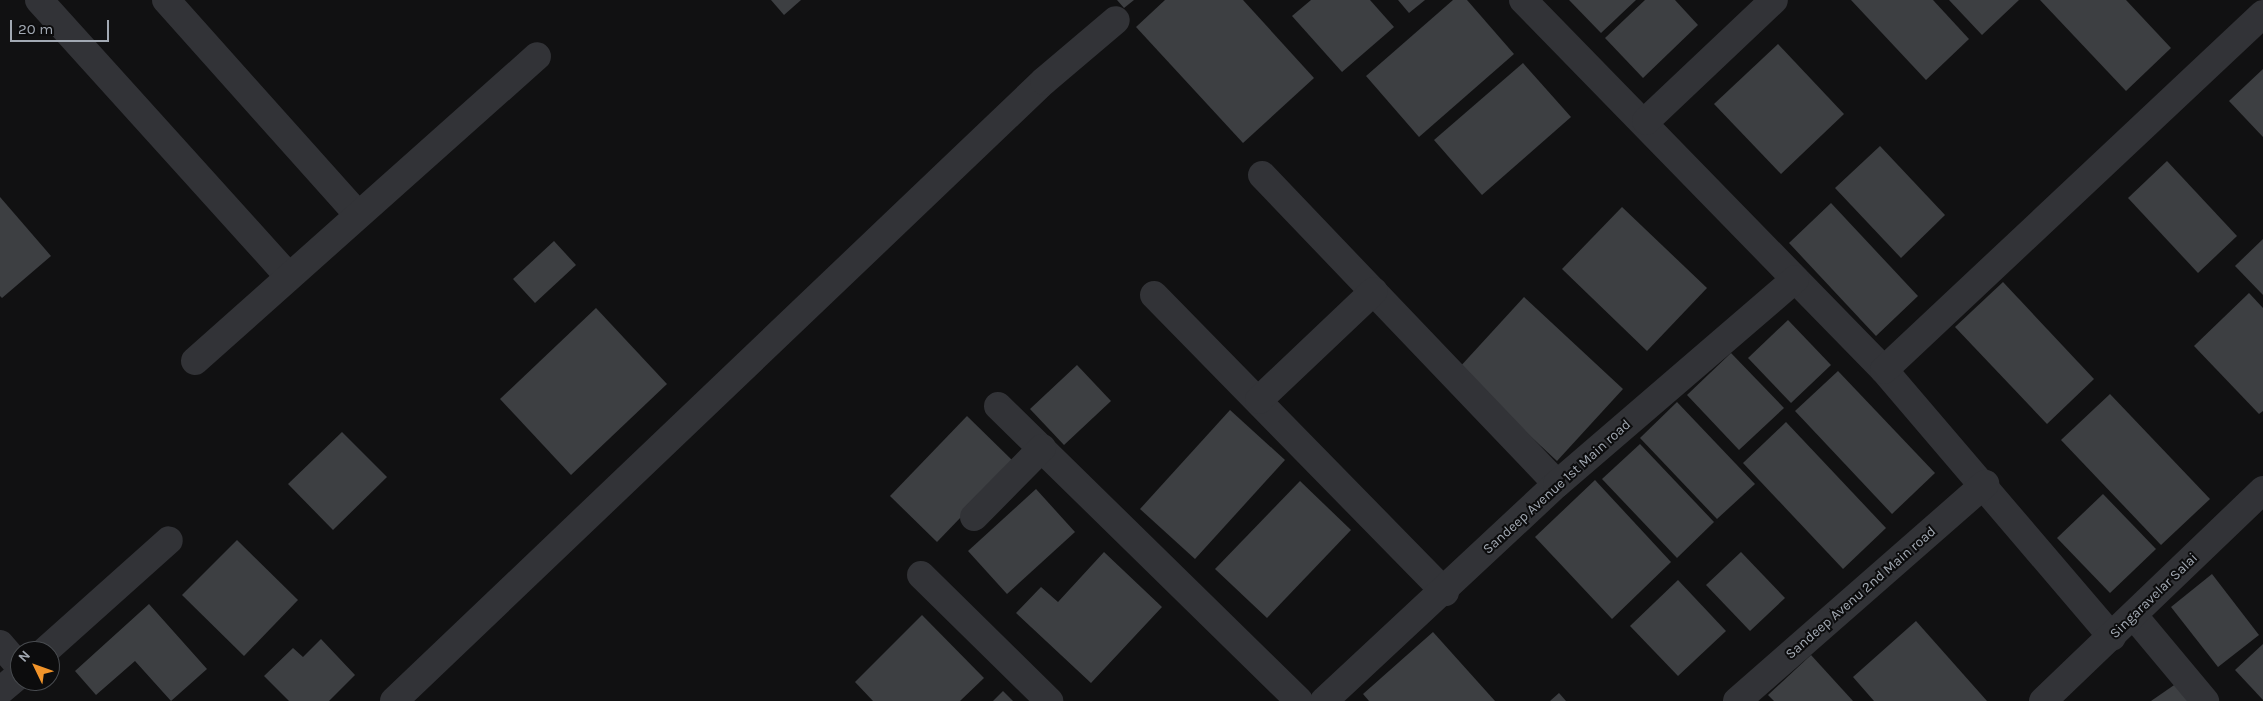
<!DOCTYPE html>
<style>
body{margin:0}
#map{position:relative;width:2263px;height:701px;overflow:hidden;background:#111112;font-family:Karla,sans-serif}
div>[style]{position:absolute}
.building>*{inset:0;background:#3d3f42}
.minor>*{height:28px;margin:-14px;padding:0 14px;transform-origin:14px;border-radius:14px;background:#323337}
span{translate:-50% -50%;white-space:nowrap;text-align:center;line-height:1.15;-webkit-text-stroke:4px #0c0c0d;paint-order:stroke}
.street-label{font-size:14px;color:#a2a9b3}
.north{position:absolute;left:10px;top:641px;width:50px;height:50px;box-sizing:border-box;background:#0c0c0d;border:1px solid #484b4f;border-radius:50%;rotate:312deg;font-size:14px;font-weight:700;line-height:20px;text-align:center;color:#a2a9b3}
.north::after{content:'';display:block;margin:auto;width:18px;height:22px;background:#f1942a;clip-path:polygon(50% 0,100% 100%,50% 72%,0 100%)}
.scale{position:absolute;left:10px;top:20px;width:99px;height:22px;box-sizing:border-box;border:2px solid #a2a9b3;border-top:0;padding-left:6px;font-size:15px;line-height:18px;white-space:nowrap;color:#a2a9b3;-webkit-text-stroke:4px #0c0c0d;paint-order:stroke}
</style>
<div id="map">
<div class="building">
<div style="clip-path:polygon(771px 0,801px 0,784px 15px)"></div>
<div style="clip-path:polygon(1117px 0,1134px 0,1124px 8px)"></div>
<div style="clip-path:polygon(1165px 0,1243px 0,1314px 78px,1243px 143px,1136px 27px)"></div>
<div style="clip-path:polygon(1311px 0,1370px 0,1394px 27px,1342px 72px,1292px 16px)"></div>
<div style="clip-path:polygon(1398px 0,1425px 0,1409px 13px)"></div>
<div style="clip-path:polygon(1453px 0,1467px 0,1514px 54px,1419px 137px,1366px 76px)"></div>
<div style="clip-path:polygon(1569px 0,1636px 0,1601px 33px)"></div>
<div style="clip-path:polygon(1645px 0,1675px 0,1698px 25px,1643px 78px,1605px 38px)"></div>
<div style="clip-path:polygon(1851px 0,1933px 0,1969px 39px,1926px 80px)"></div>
<div style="clip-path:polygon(1949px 0,2019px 0,1982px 35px)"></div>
<div style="clip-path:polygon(2040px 0,2126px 0,2171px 48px,2126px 91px)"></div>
<div style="clip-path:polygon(1778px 44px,1844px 114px,1781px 174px,1714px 104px)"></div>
<div style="clip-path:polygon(1523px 63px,1571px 117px,1482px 195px,1434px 140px)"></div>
<div style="clip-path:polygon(2263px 69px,2263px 137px,2229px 101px)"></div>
<div style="clip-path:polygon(1880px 146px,1945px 215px,1901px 258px,1835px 188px)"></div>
<div style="clip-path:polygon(2167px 161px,2237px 236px,2198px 273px,2128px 198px)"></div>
<div style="clip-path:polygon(0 197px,51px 256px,2px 298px,0 296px)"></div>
<div style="clip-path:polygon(1831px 203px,1918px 296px,1876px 336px,1789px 243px)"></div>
<div style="clip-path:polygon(1622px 207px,1707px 288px,1647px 351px,1562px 269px)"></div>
<div style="clip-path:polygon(2263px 239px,2263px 295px,2235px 266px)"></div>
<div style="clip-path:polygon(554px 241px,576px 265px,535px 303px,513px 279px)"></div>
<div style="clip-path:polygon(2003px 282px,2094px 379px,2047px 424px,1955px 327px)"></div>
<div style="clip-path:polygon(2249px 293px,2263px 308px,2263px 411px,2259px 414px,2194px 346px)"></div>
<div style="clip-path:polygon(1524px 297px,1623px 389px,1557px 461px,1458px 369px)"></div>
<div style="clip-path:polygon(596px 308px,667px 384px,571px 475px,500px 399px)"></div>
<div style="clip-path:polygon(1788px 320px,1831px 365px,1791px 403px,1748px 358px)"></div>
<div style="clip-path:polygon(1731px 353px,1784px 408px,1739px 450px,1687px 395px)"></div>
<div style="clip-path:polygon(1077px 365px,1111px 401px,1064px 445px,1030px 409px)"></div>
<div style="clip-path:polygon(1838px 371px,1935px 473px,1892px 514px,1795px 411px)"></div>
<div style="clip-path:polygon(2110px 394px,2210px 499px,2161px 545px,2061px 440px)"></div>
<div style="clip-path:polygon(1677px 402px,1755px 484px,1717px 519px,1640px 438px)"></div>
<div style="clip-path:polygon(1230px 410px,1285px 460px,1195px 559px,1140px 509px)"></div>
<div style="clip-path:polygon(967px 416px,1014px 462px,937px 542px,890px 496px)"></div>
<div style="clip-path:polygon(1786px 422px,1886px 528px,1843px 569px,1743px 463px)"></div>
<div style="clip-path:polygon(342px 432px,387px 477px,333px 530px,288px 484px)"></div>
<div style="clip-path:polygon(1640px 444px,1714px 522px,1677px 558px,1602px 479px)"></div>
<div style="clip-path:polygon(1595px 480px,1671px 562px,1612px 619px,1535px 537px)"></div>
<div style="clip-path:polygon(1300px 481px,1351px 530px,1267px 618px,1215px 569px)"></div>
<div style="clip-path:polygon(1036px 489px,1075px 532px,1007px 594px,968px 551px)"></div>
<div style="clip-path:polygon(2103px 494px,2156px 549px,2110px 593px,2057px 538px)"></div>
<div style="clip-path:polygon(237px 540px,298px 600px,244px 656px,182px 595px)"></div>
<div style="clip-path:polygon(1104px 552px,1162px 607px,1091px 683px,1016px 613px,1041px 587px,1058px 602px)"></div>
<div style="clip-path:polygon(1741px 552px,1785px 598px,1750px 631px,1706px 585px)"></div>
<div style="clip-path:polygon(2212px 574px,2259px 635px,2218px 667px,2171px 607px)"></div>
<div style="clip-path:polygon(1678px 580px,1726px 631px,1678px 676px,1630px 626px)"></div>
<div style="clip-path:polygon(149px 604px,207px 669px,171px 701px,135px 661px,96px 695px,75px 671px)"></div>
<div style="clip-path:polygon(922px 615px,984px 678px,960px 701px,873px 701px,855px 682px)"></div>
<div style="clip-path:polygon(1916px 621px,1987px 701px,1874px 701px,1853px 677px)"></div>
<div style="clip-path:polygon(1433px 632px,1495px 701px,1369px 701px,1363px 694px)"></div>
<div style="clip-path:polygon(321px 639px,355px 675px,329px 701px,289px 701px,264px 676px,293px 648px,303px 657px)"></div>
<div style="clip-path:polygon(2263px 644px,2263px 700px,2235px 670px)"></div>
<div style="clip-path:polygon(1811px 655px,1853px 701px,1774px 701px,1768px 695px)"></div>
<div style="clip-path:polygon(2180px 681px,2194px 701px,2151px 701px)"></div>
<div style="clip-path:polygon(1003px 691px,1013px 701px,993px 701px)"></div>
<div style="clip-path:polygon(1559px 693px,1566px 701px,1550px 701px)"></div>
</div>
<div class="minor">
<div style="left:39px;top:0;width:372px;rotate:47.9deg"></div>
<div style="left:166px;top:0;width:288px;rotate:48.2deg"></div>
<div style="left:1523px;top:0;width:517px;rotate:45.71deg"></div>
<div style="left:1884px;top:370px;width:351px;rotate:49.5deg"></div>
<div style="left:1646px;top:121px;width:176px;rotate:-43.4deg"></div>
<div style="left:1262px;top:175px;width:427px;rotate:46.3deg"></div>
<div style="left:1154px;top:295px;width:416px;rotate:45.6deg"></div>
<div style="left:195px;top:361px;width:458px;rotate:-41.7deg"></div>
<div style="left:1884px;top:370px;width:520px;rotate:-43.21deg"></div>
<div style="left:1259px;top:400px;width:158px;rotate:-43.5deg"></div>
<div style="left:998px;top:406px;width:421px;rotate:44.4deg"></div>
<div style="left:974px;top:517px;width:97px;rotate:-45.4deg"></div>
<div style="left:921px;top:575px;width:180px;rotate:44.5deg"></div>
<div style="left:2134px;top:616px;width:111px;rotate:50.1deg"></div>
<div style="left:0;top:644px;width:30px;rotate:49deg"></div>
<div style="left:45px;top:651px;width:166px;rotate:-41.8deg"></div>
<div style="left:0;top:691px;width:26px;rotate:-40deg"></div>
<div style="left:394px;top:701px;width:898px;rotate:-43.65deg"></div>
<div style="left:1044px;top:81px;width:94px;rotate:-40.3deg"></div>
<div style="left:1324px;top:701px;width:318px;rotate:-43deg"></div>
<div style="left:1557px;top:484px;width:314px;rotate:-40.7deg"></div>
<div style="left:1737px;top:701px;width:330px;rotate:-41.2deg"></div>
<div style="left:2043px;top:701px;width:305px;rotate:-43.8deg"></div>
</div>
<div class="street-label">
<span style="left:1557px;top:487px;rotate:-42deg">Sandeep Avenue 1st Main road</span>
<span style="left:1861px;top:593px;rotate:-41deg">Sandeep Avenu 2nd Main road</span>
<span style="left:2154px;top:596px;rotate:-44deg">Singaravelar Salai</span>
</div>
<div class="north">N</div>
<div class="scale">20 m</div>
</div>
